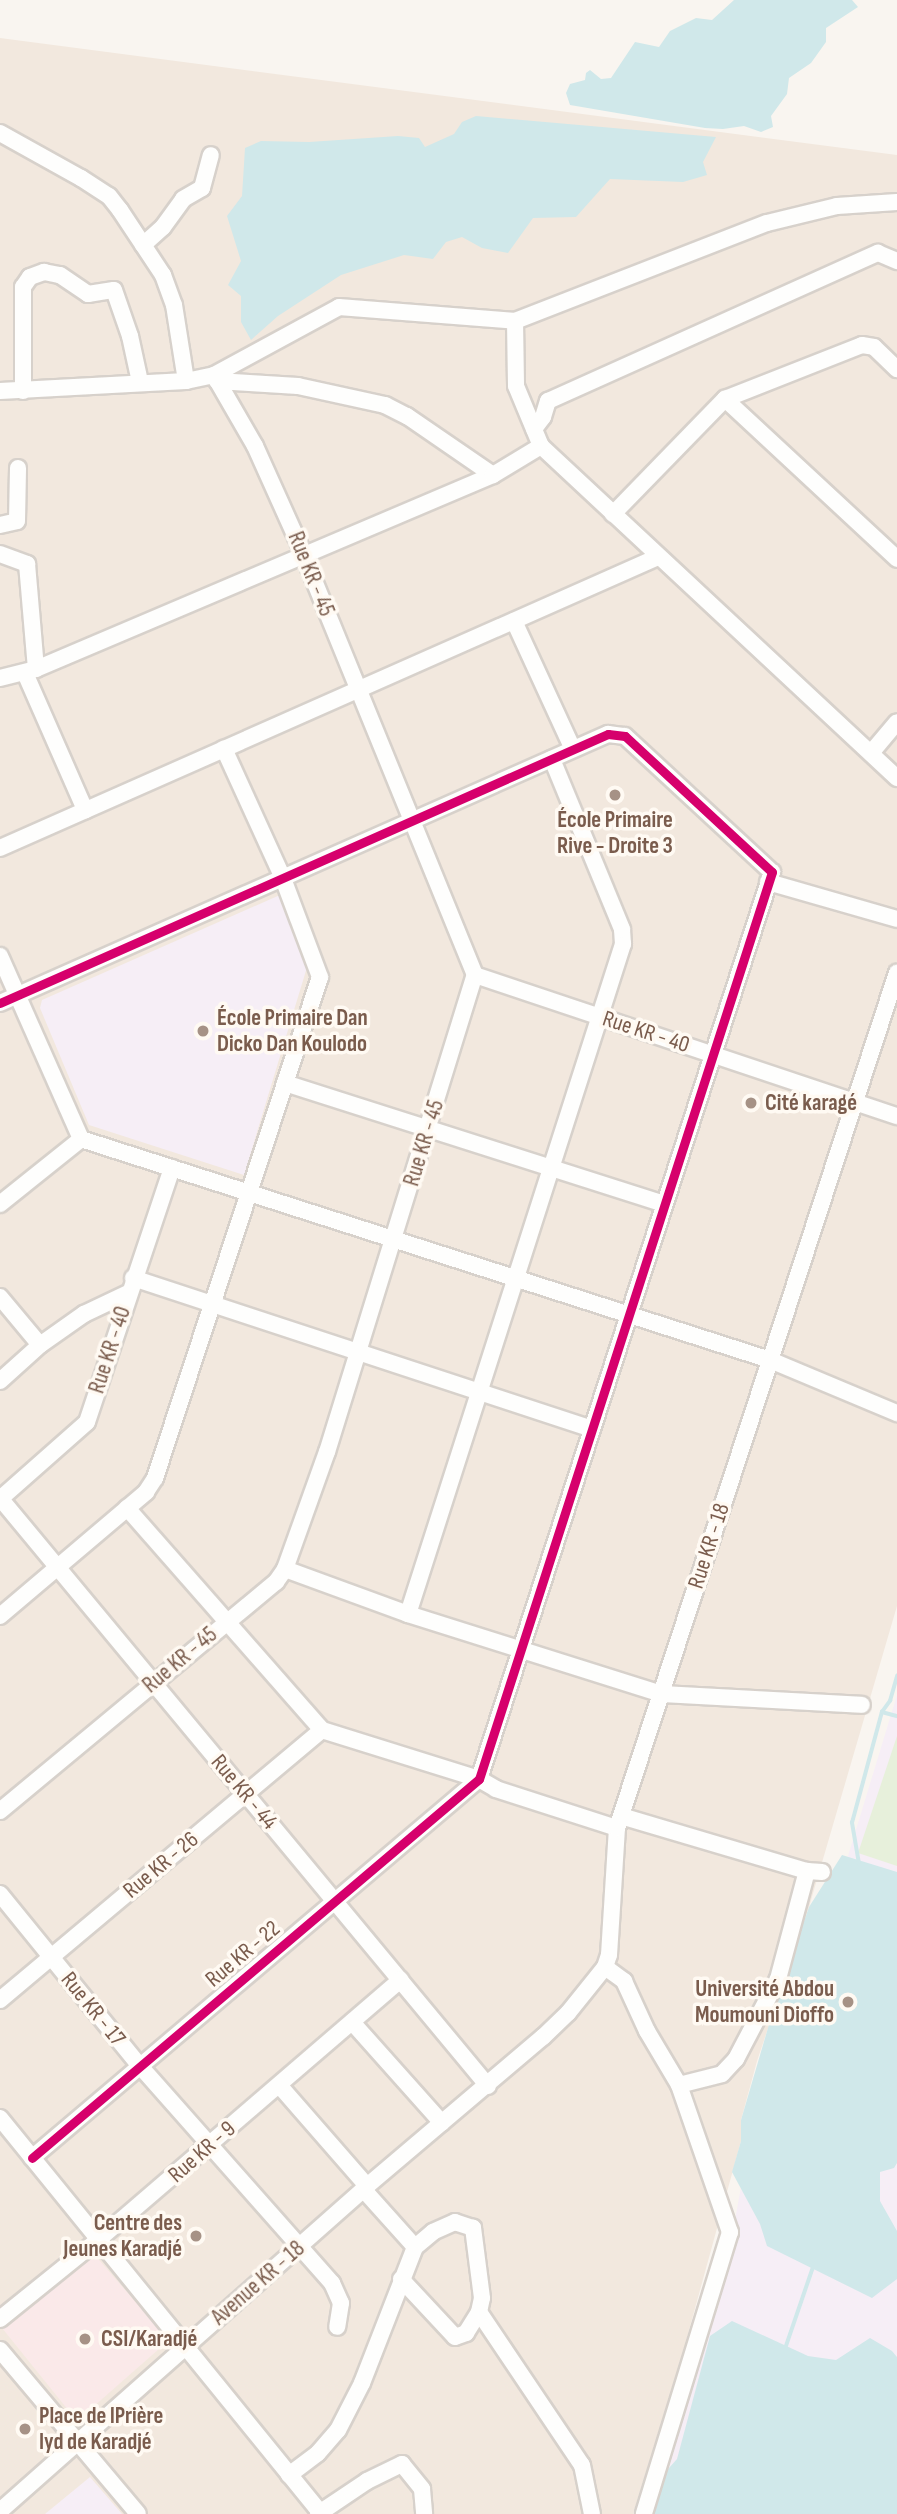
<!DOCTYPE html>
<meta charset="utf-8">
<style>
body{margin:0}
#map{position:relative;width:897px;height:2514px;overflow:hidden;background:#f9f5f0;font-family:"Sofia Sans Condensed",sans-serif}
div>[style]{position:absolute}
.residential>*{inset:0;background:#f2e8de}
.education>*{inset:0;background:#f6eef6}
.medical>*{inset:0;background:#fae9e9}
.green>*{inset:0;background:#e7f0db}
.water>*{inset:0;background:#d0e8ea}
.stream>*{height:3.5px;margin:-1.75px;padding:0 1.75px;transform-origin:1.75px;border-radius:1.75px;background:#d0e8ea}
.roads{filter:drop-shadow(2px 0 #d7d1cb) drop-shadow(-2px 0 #d7d1cb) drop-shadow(0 2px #d7d1cb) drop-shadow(0 -2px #d7d1cb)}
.minor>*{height:16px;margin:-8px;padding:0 8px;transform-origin:8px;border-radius:8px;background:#fefefd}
.cycleway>*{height:9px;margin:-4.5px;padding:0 4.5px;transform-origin:4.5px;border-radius:4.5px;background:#d6006c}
.dots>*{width:19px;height:19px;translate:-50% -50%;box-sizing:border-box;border:4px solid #fffaf3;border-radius:50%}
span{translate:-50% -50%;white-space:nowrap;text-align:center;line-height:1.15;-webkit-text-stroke:7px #fffaf3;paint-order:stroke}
.street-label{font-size:23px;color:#7a5c4d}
.poi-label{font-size:23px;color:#7a5c4d;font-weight:700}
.left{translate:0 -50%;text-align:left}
.right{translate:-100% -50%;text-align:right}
</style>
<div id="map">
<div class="residential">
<div style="clip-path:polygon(0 38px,897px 155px,897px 1606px,809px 1907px,757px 2061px,741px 2120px,741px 2141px,683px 2352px,633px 2514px,0 2514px)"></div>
</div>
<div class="education">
<div style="clip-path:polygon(280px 895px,308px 964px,244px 1175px,89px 1125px,40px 1008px,42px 1000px)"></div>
<div style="clip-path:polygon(897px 1695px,897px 2514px,656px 2514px,728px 2258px,748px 2149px,848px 1856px)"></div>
<div style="clip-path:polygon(90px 2477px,122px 2514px,45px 2514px)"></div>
</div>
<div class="medical">
<div style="clip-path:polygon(93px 2253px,160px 2330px,159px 2349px,77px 2421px,2px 2328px)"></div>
</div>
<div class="green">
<div style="clip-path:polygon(897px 1736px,897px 1866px,858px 1853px)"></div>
</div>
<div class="water">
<div style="clip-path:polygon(734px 0,852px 0,858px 7px,826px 28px,826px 42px,811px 63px,789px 78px,787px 94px,771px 116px,773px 127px,761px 132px,744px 126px,723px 129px,705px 128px,570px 105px,566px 93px,570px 84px,585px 80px,586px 73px,590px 70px,601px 79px,611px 78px,635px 42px,659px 47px,670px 31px,696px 18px,712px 20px)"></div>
<div style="clip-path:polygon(476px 116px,716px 137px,703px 162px,707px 175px,683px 182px,610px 179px,576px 217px,533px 218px,508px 253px,482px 248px,462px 237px,446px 242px,433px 259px,404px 255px,341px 275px,278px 316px,251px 340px,241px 322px,241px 296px,228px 285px,241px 261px,227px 216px,242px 196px,245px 148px,261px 141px,309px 142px,398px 136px,419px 138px,425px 147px,454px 134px,462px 122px)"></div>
<div style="clip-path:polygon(842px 1855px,897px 1872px,897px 2163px,894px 2168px,880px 2172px,880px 2201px,897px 2231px,897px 2279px,872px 2298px,767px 2246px,760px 2224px,732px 2172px,741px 2141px,741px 2120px,775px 2004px,809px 1907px)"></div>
<div style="clip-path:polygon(732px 2321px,808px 2356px,836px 2360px,870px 2338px,892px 2351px,897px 2357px,897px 2514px,651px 2514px,660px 2478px,677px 2459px,710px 2336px)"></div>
</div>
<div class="stream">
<div style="left:882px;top:1712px;width:16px;rotate:15deg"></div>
<div style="left:859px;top:1864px;width:42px;rotate:-99.7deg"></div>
<div style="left:852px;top:1823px;width:115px;rotate:-74.9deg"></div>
<div style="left:882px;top:1712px;width:14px;rotate:-54deg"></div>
<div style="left:890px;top:1701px;width:26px;rotate:-74deg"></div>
<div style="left:786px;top:2346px;width:83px;rotate:-71.1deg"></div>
</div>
<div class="roads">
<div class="minor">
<div style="left:0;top:133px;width:93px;rotate:29.1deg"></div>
<div style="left:81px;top:178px;width:33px;rotate:33deg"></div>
<div style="left:109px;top:196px;width:18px;rotate:52deg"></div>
<div style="left:120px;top:210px;width:78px;rotate:56.5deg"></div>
<div style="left:163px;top:275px;width:32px;rotate:70deg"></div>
<div style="left:174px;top:305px;width:77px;rotate:81deg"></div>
<div style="left:143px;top:245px;width:27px;rotate:-42deg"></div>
<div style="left:163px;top:227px;width:34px;rotate:-54deg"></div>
<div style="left:183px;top:199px;width:22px;rotate:-30deg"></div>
<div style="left:202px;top:188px;width:34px;rotate:-75deg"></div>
<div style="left:515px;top:321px;width:65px;rotate:89.1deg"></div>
<div style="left:516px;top:386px;width:65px;rotate:67.4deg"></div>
<div style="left:541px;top:446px;width:487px;rotate:43deg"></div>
<div style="left:217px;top:381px;width:81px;rotate:3.5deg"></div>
<div style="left:298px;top:386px;width:89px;rotate:12.3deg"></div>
<div style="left:385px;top:405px;width:25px;rotate:27deg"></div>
<div style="left:407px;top:416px;width:104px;rotate:34.5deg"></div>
<div style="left:0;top:391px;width:186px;rotate:-3.1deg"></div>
<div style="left:186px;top:381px;width:29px;rotate:-12deg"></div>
<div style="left:214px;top:375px;width:142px;rotate:-28.5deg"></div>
<div style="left:339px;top:307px;width:177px;rotate:4.5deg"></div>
<div style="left:515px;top:321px;width:270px;rotate:-21.3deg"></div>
<div style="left:767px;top:223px;width:72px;rotate:-13.7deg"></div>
<div style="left:837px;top:206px;width:60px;rotate:-3.8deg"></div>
<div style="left:23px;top:391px;width:104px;rotate:-90deg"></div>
<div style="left:23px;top:287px;width:12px;rotate:-55deg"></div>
<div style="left:30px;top:277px;width:15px;rotate:-20deg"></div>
<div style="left:44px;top:272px;width:16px;rotate:11deg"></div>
<div style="left:60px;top:275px;width:34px;rotate:34deg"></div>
<div style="left:88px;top:294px;width:26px;rotate:-9deg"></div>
<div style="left:114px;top:290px;width:49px;rotate:70.8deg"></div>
<div style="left:130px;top:336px;width:47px;rotate:77.7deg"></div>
<div style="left:725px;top:399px;width:235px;rotate:42.9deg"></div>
<div style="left:534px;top:429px;width:15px;rotate:-53deg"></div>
<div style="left:543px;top:417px;width:17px;rotate:-73deg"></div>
<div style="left:548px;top:401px;width:362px;rotate:-24.2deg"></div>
<div style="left:878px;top:253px;width:21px;rotate:23deg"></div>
<div style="left:613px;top:514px;width:161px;rotate:-45.8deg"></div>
<div style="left:725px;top:399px;width:147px;rotate:-21.5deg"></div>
<div style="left:862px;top:345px;width:12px;rotate:9deg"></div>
<div style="left:874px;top:347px;width:32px;rotate:44deg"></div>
<div style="left:0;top:525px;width:17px;rotate:-13deg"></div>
<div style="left:17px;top:521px;width:53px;rotate:-88.9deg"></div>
<div style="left:0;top:554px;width:29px;rotate:20deg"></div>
<div style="left:27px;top:564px;width:105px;rotate:85.1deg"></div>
<div style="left:514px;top:621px;width:141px;rotate:65.3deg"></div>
<div style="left:25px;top:673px;width:150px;rotate:66.3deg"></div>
<div style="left:0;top:678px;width:37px;rotate:-14deg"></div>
<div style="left:36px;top:669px;width:496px;rotate:-23deg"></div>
<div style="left:493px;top:475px;width:56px;rotate:-31.1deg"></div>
<div style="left:871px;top:753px;width:40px;rotate:-50deg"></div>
<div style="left:0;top:848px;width:719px;rotate:-23.86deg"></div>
<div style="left:768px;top:882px;width:134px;rotate:16deg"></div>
<div style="left:0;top:956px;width:200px;rotate:66.1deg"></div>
<div style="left:81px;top:1139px;width:724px;rotate:17.78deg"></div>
<div style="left:770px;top:1360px;width:138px;rotate:22.7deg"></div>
<div style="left:475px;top:975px;width:445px;rotate:18.5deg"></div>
<div style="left:0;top:1003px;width:665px;rotate:-23.87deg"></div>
<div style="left:608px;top:734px;width:17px;rotate:7deg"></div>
<div style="left:625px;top:736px;width:200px;rotate:42.8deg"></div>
<div style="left:772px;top:872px;width:953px;rotate:107.9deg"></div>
<div style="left:479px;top:1779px;width:586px;rotate:139.71deg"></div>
<div style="left:285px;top:1083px;width:398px;rotate:17.7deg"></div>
<div style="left:0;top:1204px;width:104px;rotate:-38.7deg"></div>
<div style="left:133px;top:1278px;width:483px;rotate:18.2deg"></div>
<div style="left:0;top:1297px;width:62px;rotate:50.2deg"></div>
<div style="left:0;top:1381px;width:54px;rotate:-42deg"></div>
<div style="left:40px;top:1345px;width:54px;rotate:-35.2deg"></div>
<div style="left:84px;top:1314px;width:49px;rotate:-25.5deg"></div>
<div style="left:0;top:1498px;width:764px;rotate:50.31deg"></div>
<div style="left:0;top:1499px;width:116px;rotate:-41.5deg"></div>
<div style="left:87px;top:1422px;width:268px;rotate:-71.5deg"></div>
<div style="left:127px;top:1508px;width:295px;rotate:48.7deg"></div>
<div style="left:322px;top:1730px;width:164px;rotate:17.3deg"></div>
<div style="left:479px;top:1779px;width:20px;rotate:30deg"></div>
<div style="left:496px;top:1789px;width:127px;rotate:17.9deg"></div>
<div style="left:285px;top:1569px;width:131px;rotate:20.1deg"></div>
<div style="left:408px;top:1614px;width:265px;rotate:17.5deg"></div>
<div style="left:661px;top:1694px;width:201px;rotate:3.1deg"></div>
<div style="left:408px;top:1614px;width:704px;rotate:-72.21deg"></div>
<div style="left:623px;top:944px;width:15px;rotate:-94deg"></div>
<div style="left:622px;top:929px;width:184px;rotate:-112.4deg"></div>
<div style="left:0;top:1616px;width:192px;rotate:-40.3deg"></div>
<div style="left:146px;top:1492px;width:17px;rotate:-57deg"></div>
<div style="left:155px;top:1478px;width:527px;rotate:-71.77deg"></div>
<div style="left:320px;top:977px;width:108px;rotate:-110.6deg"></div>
<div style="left:282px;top:876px;width:140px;rotate:-114.5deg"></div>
<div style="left:0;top:1811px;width:359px;rotate:-39.7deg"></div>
<div style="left:276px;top:1582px;width:16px;rotate:-55deg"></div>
<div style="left:285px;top:1569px;width:124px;rotate:-70.3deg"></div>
<div style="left:327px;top:1452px;width:499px;rotate:-72.8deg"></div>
<div style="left:475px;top:975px;width:453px;rotate:-112.2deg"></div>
<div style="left:304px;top:555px;width:120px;rotate:-114.2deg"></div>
<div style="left:255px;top:446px;width:82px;rotate:-120deg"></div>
<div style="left:621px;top:1816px;width:194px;rotate:16.5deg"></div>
<div style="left:807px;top:1871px;width:15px;rotate:4deg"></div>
<div style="left:0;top:1894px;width:222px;rotate:50.9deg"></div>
<div style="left:140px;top:2066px;width:290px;rotate:48.5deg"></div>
<div style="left:332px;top:2283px;width:22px;rotate:66deg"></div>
<div style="left:341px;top:2303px;width:24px;rotate:99deg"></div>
<div style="left:605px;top:1967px;width:24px;rotate:36deg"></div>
<div style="left:624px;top:1981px;width:55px;rotate:65.3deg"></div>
<div style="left:647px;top:2031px;width:63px;rotate:59.3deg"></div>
<div style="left:679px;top:2085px;width:156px;rotate:70.9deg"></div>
<div style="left:730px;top:2232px;width:295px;rotate:107deg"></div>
<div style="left:0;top:2000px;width:420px;rotate:-40deg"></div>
<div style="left:352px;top:2022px;width:135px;rotate:48.3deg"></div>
<div style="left:279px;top:2085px;width:134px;rotate:48.9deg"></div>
<div style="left:679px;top:2085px;width:44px;rotate:-14.3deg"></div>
<div style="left:722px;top:2074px;width:21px;rotate:-47deg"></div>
<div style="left:736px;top:2059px;width:90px;rotate:-62.3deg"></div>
<div style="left:778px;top:1979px;width:112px;rotate:-75deg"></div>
<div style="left:0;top:2118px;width:506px;rotate:50.93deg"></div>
<div style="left:401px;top:2279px;width:79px;rotate:47deg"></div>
<div style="left:455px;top:2337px;width:12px;rotate:-20deg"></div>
<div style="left:466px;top:2333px;width:25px;rotate:-58deg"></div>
<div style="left:479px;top:2312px;width:14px;rotate:-78deg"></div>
<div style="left:482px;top:2298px;width:71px;rotate:-97.3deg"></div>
<div style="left:473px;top:2228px;width:19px;rotate:-162deg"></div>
<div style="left:455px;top:2222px;width:24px;rotate:156deg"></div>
<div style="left:433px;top:2232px;width:23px;rotate:140deg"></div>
<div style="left:479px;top:2312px;width:184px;rotate:56.1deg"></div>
<div style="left:582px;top:2465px;width:50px;rotate:78.5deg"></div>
<div style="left:0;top:2319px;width:126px;rotate:-38.9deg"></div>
<div style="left:98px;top:2240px;width:399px;rotate:-40.7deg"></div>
<div style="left:0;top:2350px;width:214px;rotate:49.9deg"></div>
<div style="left:289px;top:2475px;width:36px;rotate:-37deg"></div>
<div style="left:318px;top:2453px;width:30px;rotate:-49deg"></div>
<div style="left:338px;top:2430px;width:53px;rotate:-62.9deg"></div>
<div style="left:362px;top:2383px;width:146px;rotate:-68.7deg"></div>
<div style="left:415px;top:2247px;width:78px;rotate:-131.9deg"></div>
<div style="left:0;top:2511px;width:490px;rotate:-41.5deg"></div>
<div style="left:367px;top:2186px;width:231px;rotate:-40.3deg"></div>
<div style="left:543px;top:2037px;width:35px;rotate:-44deg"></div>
<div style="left:568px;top:2013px;width:59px;rotate:-51.2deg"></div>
<div style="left:605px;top:1967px;width:13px;rotate:-72deg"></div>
<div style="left:609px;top:1955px;width:127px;rotate:-86.4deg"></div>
<div style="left:617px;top:1828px;width:900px;rotate:-71.87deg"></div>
<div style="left:318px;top:2514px;width:59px;rotate:-34deg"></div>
<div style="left:367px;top:2481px;width:39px;rotate:-26deg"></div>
<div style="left:402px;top:2464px;width:32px;rotate:51deg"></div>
<div style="left:422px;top:2489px;width:25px;rotate:85deg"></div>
</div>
</div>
<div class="cycleway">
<div style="left:0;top:1003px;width:665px;rotate:-23.87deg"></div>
<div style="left:608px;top:734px;width:17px;rotate:7deg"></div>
<div style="left:625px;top:736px;width:200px;rotate:42.8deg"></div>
<div style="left:772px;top:872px;width:953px;rotate:107.9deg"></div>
<div style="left:479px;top:1779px;width:586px;rotate:139.71deg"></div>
</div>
<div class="dots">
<div style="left:615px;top:795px;background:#a69286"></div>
<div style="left:203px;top:1031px;background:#a69286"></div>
<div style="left:751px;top:1103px;background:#a69286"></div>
<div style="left:848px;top:2002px;background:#a69286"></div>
<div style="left:196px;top:2236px;background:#a69286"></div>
<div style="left:85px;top:2339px;background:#a69286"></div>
<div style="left:25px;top:2429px;background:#a69286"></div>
</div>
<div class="street-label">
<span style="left:311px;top:574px;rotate:68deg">Rue KR - 45</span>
<span style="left:646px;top:1032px;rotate:18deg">Rue KR - 40</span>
<span style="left:424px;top:1143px;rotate:-73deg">Rue KR - 45</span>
<span style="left:110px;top:1350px;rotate:-72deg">Rue KR - 40</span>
<span style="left:709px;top:1546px;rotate:-72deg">Rue KR - 18</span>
<span style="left:180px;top:1660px;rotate:-40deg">Rue KR - 45</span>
<span style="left:244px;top:1792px;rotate:50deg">Rue KR - 44</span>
<span style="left:161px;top:1865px;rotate:-40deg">Rue KR - 26</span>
<span style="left:243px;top:1954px;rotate:-40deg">Rue KR - 22</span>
<span style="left:93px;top:2009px;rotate:51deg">Rue KR - 17</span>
<span style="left:202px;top:2152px;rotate:-41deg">Rue KR - 9</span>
<span style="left:258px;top:2283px;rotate:-41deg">Avenue KR - 18</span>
</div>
<div class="poi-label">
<span style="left:615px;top:833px">École Primaire<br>Rive - Droite 3</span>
<span class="left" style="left:217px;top:1031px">École Primaire Dan<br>Dicko Dan Koulodo</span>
<span class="left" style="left:765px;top:1103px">Cité karagé</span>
<span class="right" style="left:834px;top:2002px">Université Abdou<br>Moumouni Dioffo</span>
<span class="right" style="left:182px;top:2236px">Centre des<br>Jeunes Karadjé</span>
<span class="left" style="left:101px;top:2339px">CSI/Karadjé</span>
<span class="left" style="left:39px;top:2429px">Place de lPrière<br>Iyd de Karadjé</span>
</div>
</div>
